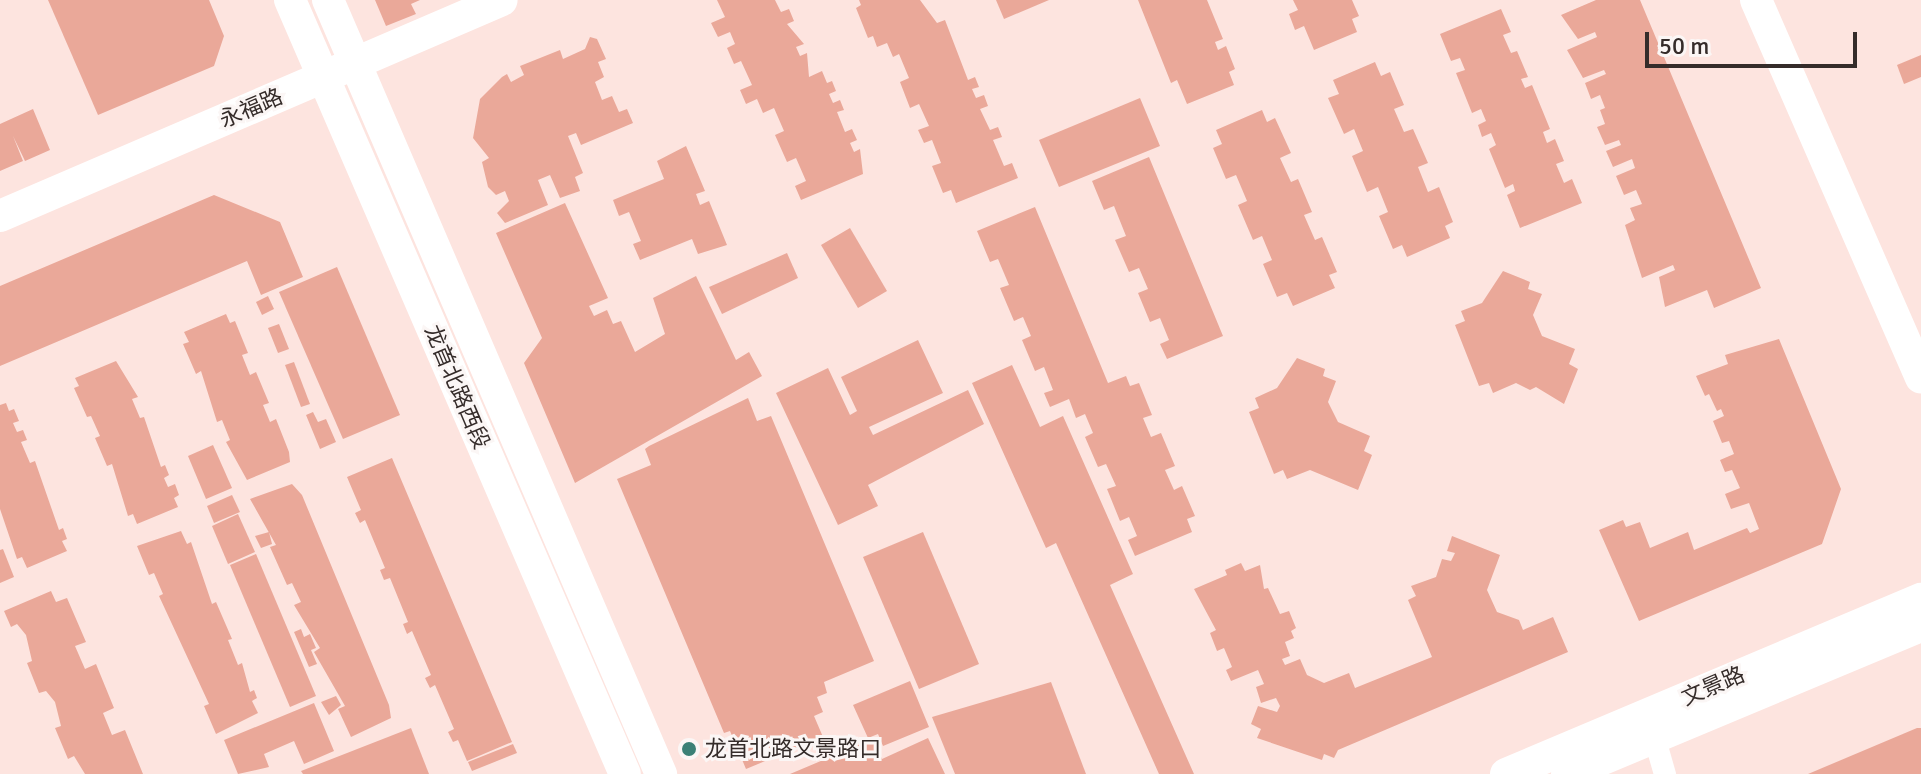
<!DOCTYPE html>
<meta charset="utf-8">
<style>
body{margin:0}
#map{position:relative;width:1921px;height:774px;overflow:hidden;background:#fde4df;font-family:Signika,"Noto Sans SC",sans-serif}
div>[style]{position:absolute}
.building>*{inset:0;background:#eaa899}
.street>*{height:22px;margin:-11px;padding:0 11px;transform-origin:11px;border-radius:11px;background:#fff}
.secondary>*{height:32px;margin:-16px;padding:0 16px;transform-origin:16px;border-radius:16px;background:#fff}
.dots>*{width:22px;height:22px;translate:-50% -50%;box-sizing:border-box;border:4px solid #fbf6f5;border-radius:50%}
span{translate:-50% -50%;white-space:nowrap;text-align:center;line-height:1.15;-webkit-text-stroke:6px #fbf6f5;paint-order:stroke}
.street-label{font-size:22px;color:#352c2a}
.poi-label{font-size:22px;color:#352c2a}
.left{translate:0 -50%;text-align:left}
.scale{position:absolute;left:1645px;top:32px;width:212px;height:36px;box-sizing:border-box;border:4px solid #352c2a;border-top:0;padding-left:10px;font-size:24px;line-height:28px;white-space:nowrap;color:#352c2a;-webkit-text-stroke:6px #fbf6f5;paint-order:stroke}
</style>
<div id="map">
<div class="building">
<div style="clip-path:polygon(48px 0,209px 0,224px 36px,214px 66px,98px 115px)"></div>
<div style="clip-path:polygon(375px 0,420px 0,411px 4px,416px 14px,386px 26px)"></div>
<div style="clip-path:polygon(717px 0,775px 0,781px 12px,789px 9px,794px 21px,787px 24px,804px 44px,796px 47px,800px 56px,807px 53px,809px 77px,822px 71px,827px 83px,832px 81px,836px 91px,829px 94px,833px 103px,840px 100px,844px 110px,837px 112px,845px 132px,852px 129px,857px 140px,850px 143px,854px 152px,860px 149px,863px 174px,801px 200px,795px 186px,806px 181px,796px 158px,787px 162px,775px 135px,784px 131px,774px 108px,763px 113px,757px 99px,746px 104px,740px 90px,752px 85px,741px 61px,734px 64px,727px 48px,735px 44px,730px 32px,718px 37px,711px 23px,725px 17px)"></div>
<div style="clip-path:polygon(859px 0,920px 0,937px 23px,945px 20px,968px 80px,975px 77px,979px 87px,972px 89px,976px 98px,984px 95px,988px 106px,980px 109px,990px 130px,998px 127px,1002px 137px,993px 140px,1004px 166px,1012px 163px,1018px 178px,956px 203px,951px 190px,943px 193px,932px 166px,941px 163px,932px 140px,924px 143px,918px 130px,929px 126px,919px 104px,910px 108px,900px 82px,909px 78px,899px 54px,893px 57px,887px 43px,877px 47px,873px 36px,868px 38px,856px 8px,861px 5px)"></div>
<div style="clip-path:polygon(996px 0,1049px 0,1004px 19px)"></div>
<div style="clip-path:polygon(1138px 0,1207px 0,1223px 39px,1215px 42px,1218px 50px,1226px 46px,1235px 69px,1229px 72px,1234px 85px,1187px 104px,1177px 80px,1171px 83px)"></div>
<div style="clip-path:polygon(1293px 0,1352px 0,1359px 16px,1352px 19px,1357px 32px,1314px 50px,1304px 26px,1295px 30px,1289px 14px,1298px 10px)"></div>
<div style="clip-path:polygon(1596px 0,1640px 0,1761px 288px,1714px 308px,1707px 290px,1665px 307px,1659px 277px,1675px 270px,1673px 265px,1642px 278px,1625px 225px,1635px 220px,1630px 208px,1642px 204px,1636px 190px,1624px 195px,1616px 176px,1635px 168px,1632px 159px,1613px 167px,1606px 151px,1621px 145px,1619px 140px,1605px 145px,1597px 127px,1605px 124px,1600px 110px,1605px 108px,1600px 95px,1591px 99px,1585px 83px,1606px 74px,1604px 70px,1583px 78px,1567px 50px,1597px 37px,1595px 32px,1578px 39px,1561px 15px)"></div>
<div style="clip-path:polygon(1501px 9px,1511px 32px,1503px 35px,1511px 53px,1517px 51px,1528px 77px,1521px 79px,1525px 88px,1532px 85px,1550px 129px,1543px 132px,1547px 143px,1555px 139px,1564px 161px,1556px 164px,1564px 183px,1572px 179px,1582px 203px,1520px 228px,1507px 195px,1515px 191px,1513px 184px,1505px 188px,1489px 149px,1496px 145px,1491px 133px,1482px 137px,1478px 125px,1486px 121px,1481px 109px,1472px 113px,1456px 73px,1465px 70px,1460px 58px,1451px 61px,1440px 34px)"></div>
<div style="clip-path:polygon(590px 37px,597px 39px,606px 59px,598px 62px,604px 77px,595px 82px,602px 100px,612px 96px,619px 112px,627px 109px,633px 123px,581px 145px,576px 133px,568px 136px,583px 173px,575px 177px,580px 191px,560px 198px,550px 175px,538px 180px,548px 205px,505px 223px,497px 213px,509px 201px,505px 191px,496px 195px,488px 187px,482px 162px,489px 158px,473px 138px,480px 99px,502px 77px,507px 74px,511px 82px,524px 75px,520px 66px,560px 50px,563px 59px,585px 49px)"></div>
<div style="clip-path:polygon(1921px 55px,1921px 77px,1904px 84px,1897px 65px)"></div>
<div style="clip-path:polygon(1375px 62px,1381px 76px,1390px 72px,1404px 105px,1394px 109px,1404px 132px,1413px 129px,1428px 163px,1418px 167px,1428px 192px,1439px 187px,1453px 222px,1445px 226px,1450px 238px,1407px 257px,1402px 245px,1393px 249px,1379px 216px,1388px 212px,1378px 187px,1367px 192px,1352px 156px,1363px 151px,1354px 129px,1344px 134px,1328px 98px,1339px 94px,1333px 80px)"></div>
<div style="clip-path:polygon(1140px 98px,1160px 146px,1059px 187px,1039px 140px)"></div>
<div style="clip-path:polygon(33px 109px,50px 150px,25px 161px,13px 136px,23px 161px,0 171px,0 124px)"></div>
<div style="clip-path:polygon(1262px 110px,1267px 122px,1275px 118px,1291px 153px,1280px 158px,1291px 182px,1298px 179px,1312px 212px,1304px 215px,1315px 240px,1322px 237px,1337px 272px,1329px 275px,1335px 288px,1293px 306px,1287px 293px,1277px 297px,1263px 264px,1272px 260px,1262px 236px,1253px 240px,1238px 205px,1247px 201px,1236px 175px,1226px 179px,1213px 148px,1222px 144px,1216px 130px)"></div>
<div style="clip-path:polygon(686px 146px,705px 191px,696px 194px,700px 205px,709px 201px,727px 245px,698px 254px,692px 239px,640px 260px,633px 244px,641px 241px,629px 212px,619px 216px,613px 200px,664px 179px,657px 161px)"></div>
<div style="clip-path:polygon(1149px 157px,1223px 336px,1167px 359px,1160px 344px,1169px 340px,1160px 318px,1150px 322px,1138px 293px,1148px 289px,1139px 268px,1129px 272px,1115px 240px,1126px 236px,1114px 206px,1104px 210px,1092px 181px)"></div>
<div style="clip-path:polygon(214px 195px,280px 222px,303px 277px,261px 295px,247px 261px,0 366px,0 286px)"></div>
<div style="clip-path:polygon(565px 203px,608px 298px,589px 306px,594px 316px,607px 310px,613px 324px,621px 321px,635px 352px,665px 334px,653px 298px,696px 276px,736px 360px,749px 352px,762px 376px,575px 483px,524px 363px,542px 338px,496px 233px)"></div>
<div style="clip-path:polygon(1035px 207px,1108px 383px,1126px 376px,1130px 386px,1139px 383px,1152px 415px,1143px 418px,1151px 437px,1161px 433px,1175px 466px,1165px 470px,1174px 490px,1182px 486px,1195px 516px,1187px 519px,1192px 532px,1135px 556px,1128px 540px,1137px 536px,1129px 517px,1120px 521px,1107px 489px,1116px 486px,1106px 464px,1098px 467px,1085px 437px,1093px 433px,1085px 414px,1076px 418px,1069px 399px,1050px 407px,1044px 393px,1053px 390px,1044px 367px,1035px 371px,1022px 340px,1031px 336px,1023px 317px,1014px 321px,1000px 288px,1009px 285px,998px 259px,990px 262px,977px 231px)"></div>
<div style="clip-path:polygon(850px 228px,887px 291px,858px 308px,821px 245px)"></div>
<div style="clip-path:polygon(787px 253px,798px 278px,722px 314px,709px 287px)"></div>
<div style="clip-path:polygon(337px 267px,400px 415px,343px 439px,279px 292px)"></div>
<div style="clip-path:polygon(1503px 271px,1530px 282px,1528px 289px,1542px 294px,1533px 315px,1542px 336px,1575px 349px,1569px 364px,1578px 369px,1564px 404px,1536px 387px,1530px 390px,1516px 383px,1493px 393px,1489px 383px,1479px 386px,1455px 325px,1465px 321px,1461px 311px,1482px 303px)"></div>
<div style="clip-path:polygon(268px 296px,274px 309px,262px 315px,256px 302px)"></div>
<div style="clip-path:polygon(226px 314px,230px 323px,235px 321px,248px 353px,242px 355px,250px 375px,256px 372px,269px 403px,263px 405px,270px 422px,276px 419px,289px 452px,290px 462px,247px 480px,226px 442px,230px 440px,222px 420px,217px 422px,201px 371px,196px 374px,183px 344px,189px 342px,184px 332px)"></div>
<div style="clip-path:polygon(279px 324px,289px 349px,278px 353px,268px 328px)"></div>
<div style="clip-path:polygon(1779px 339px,1841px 489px,1822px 544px,1639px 621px,1599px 530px,1623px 520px,1626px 527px,1640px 522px,1650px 548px,1688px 532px,1694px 550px,1747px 528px,1750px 533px,1759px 529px,1749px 503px,1731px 509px,1725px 494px,1740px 488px,1732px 470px,1725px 472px,1720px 460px,1734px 454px,1729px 441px,1722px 443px,1713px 421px,1724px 416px,1721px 409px,1717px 411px,1709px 394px,1705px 396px,1696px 376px,1728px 364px,1725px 355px)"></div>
<div style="clip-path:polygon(918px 340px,943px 393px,869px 427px,873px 435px,968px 390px,984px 424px,868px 485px,878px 506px,838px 525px,776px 393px,828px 368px,850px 415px,857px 411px,841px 377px)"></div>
<div style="clip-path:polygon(1297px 358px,1325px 369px,1323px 376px,1336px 381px,1328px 402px,1338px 422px,1370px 436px,1364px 451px,1372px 455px,1358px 490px,1310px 470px,1287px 479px,1283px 470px,1274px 474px,1249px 412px,1259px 408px,1255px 398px,1277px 388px)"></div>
<div style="clip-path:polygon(116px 361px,138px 397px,132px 399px,140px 418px,144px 417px,161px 467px,165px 465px,169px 475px,164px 478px,168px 487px,175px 484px,179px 495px,174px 498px,178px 507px,137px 524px,133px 514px,128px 516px,112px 464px,107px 466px,95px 438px,100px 436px,91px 416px,87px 417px,74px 388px,79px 386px,75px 378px)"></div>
<div style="clip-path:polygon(294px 362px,310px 404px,301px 407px,285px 365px)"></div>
<div style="clip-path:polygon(1012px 365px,1040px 427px,1063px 416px,1133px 574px,1110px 585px,1194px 774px,1159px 774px,1056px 543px,1046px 548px,972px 383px)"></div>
<div style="clip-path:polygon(748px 398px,757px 421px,771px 416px,874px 661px,824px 682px,827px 693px,817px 697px,823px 712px,814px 716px,823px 737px,746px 769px,730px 731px,724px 733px,617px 479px,651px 465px,645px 449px,649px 446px)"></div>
<div style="clip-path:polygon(6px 403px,9px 411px,14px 409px,19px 421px,13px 423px,17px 432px,23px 430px,27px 440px,21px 442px,30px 463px,35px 461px,59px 530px,63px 528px,67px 539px,62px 541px,67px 551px,27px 568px,22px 557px,17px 559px,0 509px,0 405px)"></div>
<div style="clip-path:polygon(313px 412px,318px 422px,326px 419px,336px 442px,320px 449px,306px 415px)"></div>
<div style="clip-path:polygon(213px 445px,232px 488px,206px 499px,188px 456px)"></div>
<div style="clip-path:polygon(392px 458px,512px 742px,467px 761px,458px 740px,453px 742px,448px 732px,454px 729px,435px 685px,430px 688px,425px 678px,431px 675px,412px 631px,407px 634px,403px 624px,408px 622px,390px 578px,384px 580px,380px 570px,385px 568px,365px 520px,360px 523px,355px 513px,361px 510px,347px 477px)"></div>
<div style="clip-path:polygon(292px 484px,302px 495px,389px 705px,391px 718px,351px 737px,338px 709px,345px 706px,314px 652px,320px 648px,294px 605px,301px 602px,292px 583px,287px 585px,270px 547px,276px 545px,250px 499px)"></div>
<div style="clip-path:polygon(232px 495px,240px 512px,214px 523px,207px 506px)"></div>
<div style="clip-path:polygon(238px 514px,255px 552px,228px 564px,212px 526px)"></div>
<div style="clip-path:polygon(181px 531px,187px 544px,191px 542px,212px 604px,216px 602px,232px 639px,228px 640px,238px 665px,242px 663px,250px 692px,254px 690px,257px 698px,252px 701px,258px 713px,216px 734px,204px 706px,209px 704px,159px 596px,163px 594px,154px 573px,149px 575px,137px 546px)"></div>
<div style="clip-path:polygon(269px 532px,272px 544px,261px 548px,255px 536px)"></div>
<div style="clip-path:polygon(923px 532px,979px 664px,919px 689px,863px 557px)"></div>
<div style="clip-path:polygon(1452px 536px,1500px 555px,1487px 590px,1497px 612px,1519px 620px,1523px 630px,1553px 617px,1568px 652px,1338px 750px,1334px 758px,1324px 754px,1322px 760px,1257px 738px,1261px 729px,1251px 724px,1258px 706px,1277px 712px,1280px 706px,1276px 698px,1261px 703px,1256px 687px,1264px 684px,1258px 670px,1231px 681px,1226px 670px,1232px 667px,1224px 648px,1217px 651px,1210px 633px,1216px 630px,1194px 589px,1227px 575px,1225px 570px,1241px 563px,1245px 571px,1260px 565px,1264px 589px,1268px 588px,1280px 614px,1289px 611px,1296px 628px,1291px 631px,1294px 638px,1285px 642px,1290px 656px,1282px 659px,1285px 665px,1300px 659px,1307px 675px,1324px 683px,1349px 673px,1355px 688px,1432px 657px,1408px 600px,1416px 596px,1411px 586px,1436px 577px,1442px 559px,1451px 561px,1455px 553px,1447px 551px)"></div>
<div style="clip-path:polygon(3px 549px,14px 577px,0 583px,0 550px)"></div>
<div style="clip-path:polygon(256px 554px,316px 696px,290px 707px,230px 565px)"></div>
<div style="clip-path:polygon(51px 591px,56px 602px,67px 598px,86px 642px,75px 646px,85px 669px,96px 664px,114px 708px,103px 713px,112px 735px,125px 730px,143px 774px,85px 774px,74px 756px,68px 759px,55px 728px,61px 726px,55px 702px,46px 691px,39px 693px,27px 663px,32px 661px,26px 635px,17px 624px,11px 627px,4px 611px)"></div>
<div style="clip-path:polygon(301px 629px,304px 637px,310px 634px,316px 648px,311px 650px,317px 664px,309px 667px,294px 632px)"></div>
<div style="clip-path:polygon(910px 681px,929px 727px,883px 746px,878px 734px,868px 738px,853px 705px)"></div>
<div style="clip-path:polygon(1051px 682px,1086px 774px,955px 774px,932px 717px)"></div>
<div style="clip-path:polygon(336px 696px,341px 705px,329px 715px,321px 702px)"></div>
<div style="clip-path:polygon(314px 703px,334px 751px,304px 764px,294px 741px,264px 754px,269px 767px,238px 774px,224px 740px)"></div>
<div style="clip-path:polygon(411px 728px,429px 774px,303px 774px,301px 771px)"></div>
<div style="clip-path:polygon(1921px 728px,1921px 774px,1808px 774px,1917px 728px)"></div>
<div style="clip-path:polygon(928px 738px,945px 774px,790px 774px,873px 739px,882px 759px)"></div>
<div style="clip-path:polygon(513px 744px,517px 753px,472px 771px,468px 762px)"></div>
</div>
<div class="street">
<div style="left:1654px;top:736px;width:40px;rotate:74deg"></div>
</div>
<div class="secondary">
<div style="left:290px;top:0;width:843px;rotate:66.6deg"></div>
<div style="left:328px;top:0;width:843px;rotate:66.72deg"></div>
<div style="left:1756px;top:0;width:412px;rotate:66.4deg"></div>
<div style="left:0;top:216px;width:546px;rotate:-23.28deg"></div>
<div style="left:1506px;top:774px;width:450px;rotate:-22.9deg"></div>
<div style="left:1567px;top:774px;width:384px;rotate:-22.7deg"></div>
</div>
<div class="dots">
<div style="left:689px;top:749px;background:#3b8076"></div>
</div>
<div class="street-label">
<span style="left:251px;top:108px;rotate:-23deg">永福路</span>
<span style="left:457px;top:387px;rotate:67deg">龙首北路西段</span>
<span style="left:1713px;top:686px;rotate:-23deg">文景路</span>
</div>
<div class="poi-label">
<span class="left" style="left:705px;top:749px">龙首北路文景路口</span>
</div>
<div class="scale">50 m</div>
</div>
